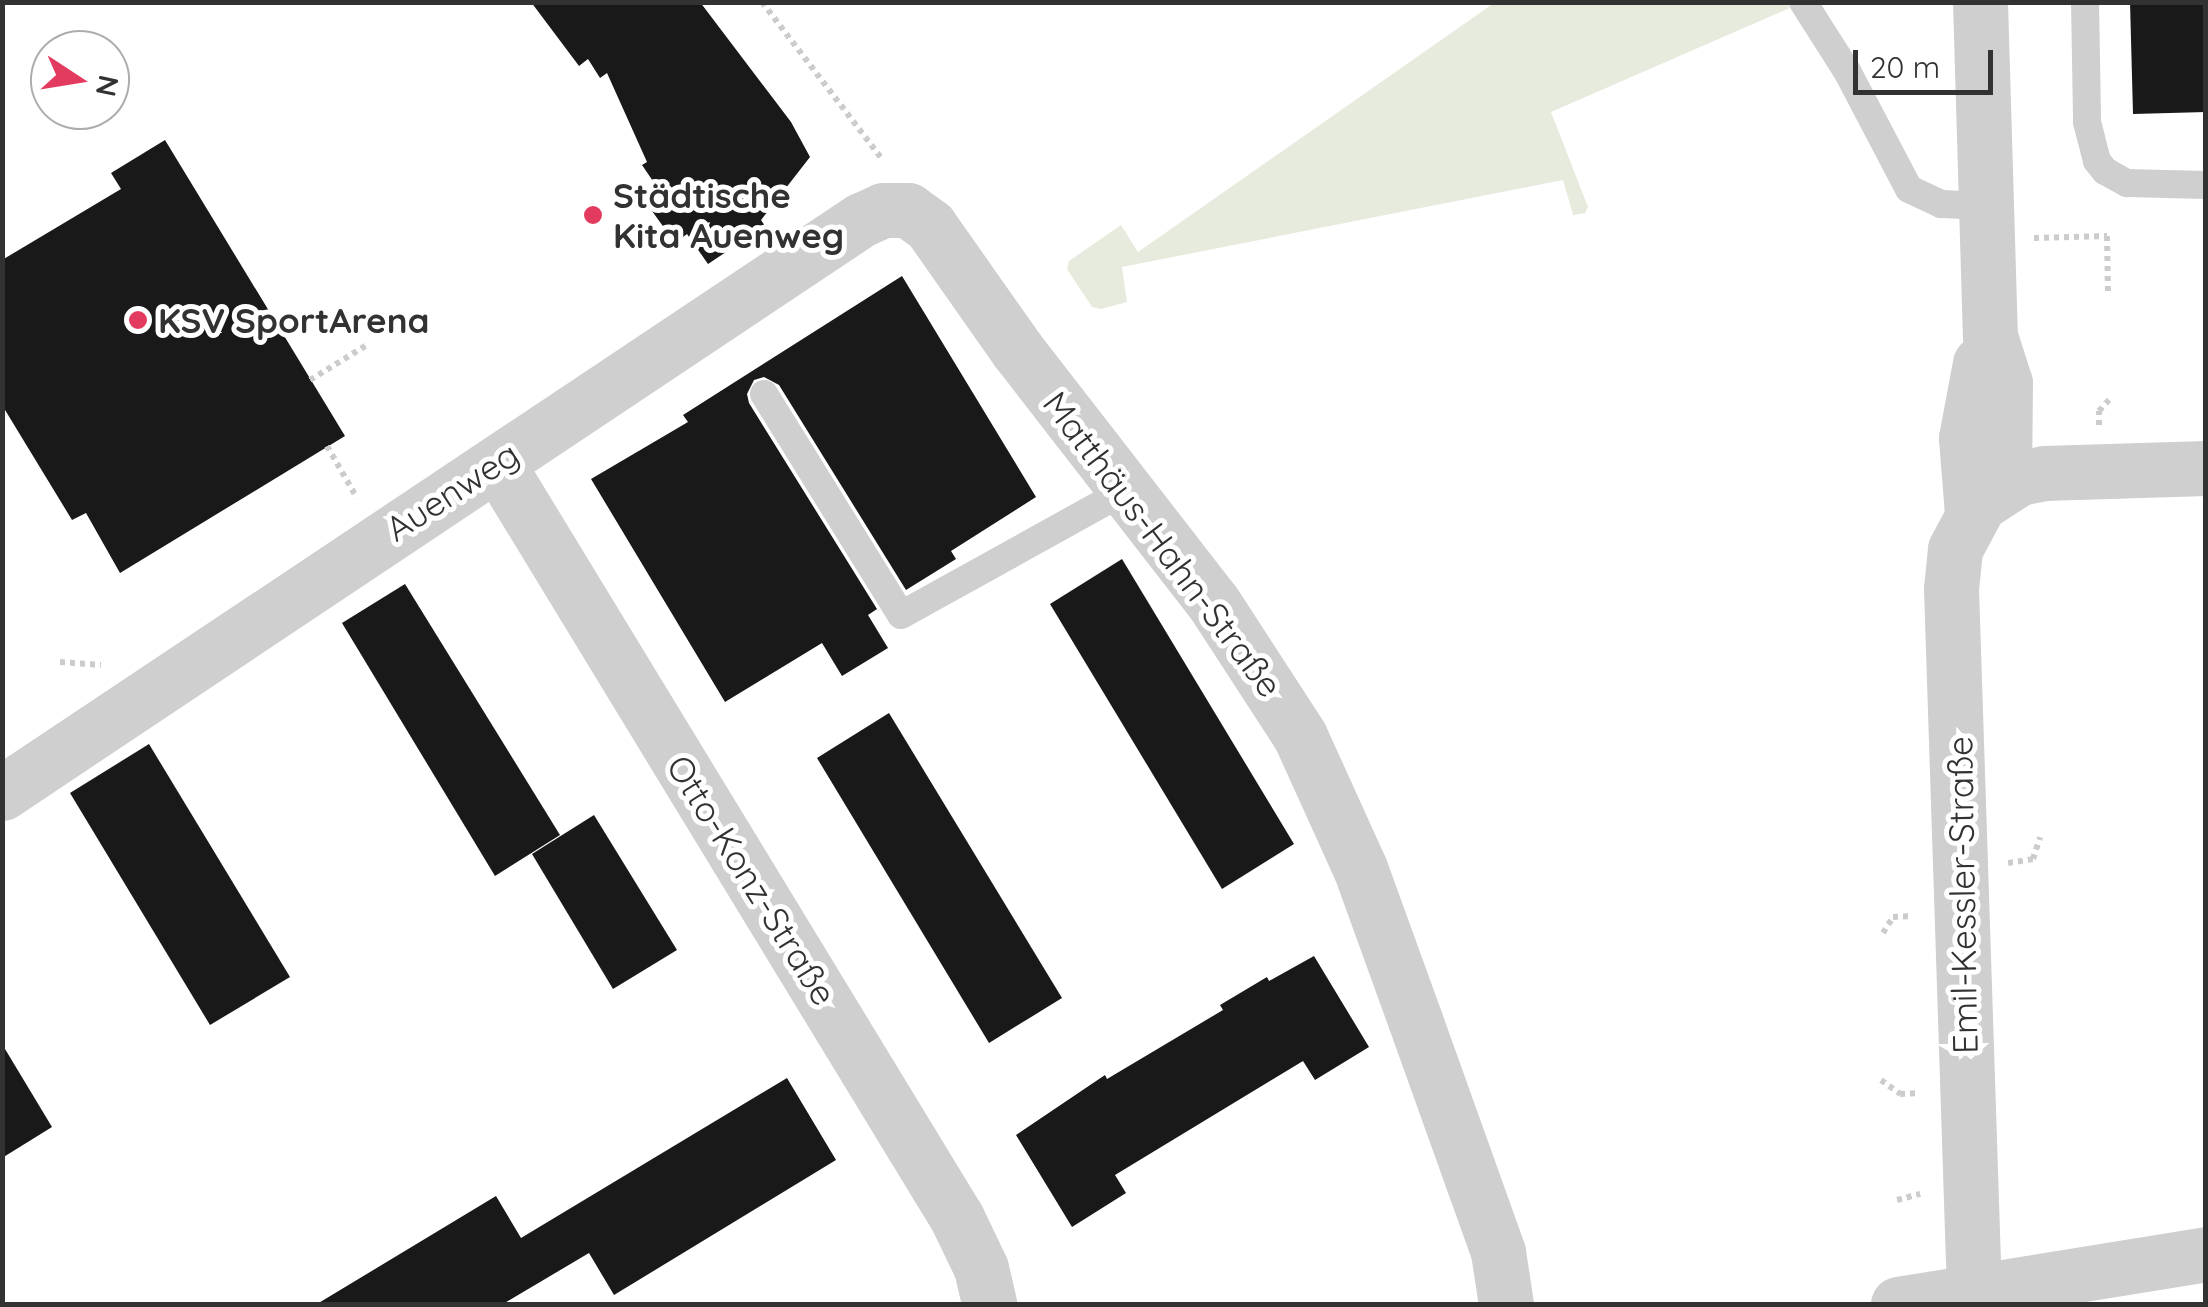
<!DOCTYPE html>
<meta charset="utf-8">
<style>
body{margin:0}
#map{position:relative;width:2208px;height:1307px;overflow:hidden;background:#fff;font-family:Quicksand,sans-serif}
div>[style]{position:absolute}
.green>*{inset:0;background:#e7ebde}
.building>*{inset:0;background:#191919}
.path>*{height:6px;margin-top:-3px;transform-origin:0;background:repeating-linear-gradient(90deg,#ccc 0 5px,transparent 0 10px)}
.lane>*{height:28px;margin:-14px;padding:0 14px;transform-origin:14px;border-radius:14px;background:#cfcfcf}
.street>*{height:55px;margin:-27.5px;padding:0 27.5px;transform-origin:27.5px;border-radius:27.5px;background:#cfcfcf}
.dots>*{width:28px;height:28px;translate:-50% -50%;box-sizing:border-box;border:5px solid #fff;border-radius:50%}
span{translate:-50% -50%;white-space:nowrap;text-align:center;line-height:1.15;-webkit-text-stroke:10px #fff;paint-order:stroke}
.poi-label{font-size:35px;color:#323232;font-weight:700}
.left{translate:0 -50%;text-align:left}
.street-label{font-size:35px;color:#323232}
.frame{position:absolute;inset:0;border:5px solid #323232;pointer-events:none}
.north{position:absolute;left:30px;top:30px;width:100px;height:100px;box-sizing:border-box;background:#fff;border:2px solid #adadad;border-radius:50%;rotate:102deg;font-size:28px;font-weight:700;line-height:40px;text-align:center;color:#323232}
.north::after{content:'';display:block;margin:auto;width:35px;height:45px;background:#e33a60;clip-path:polygon(50% 0,100% 100%,50% 72%,0 100%)}
.scale{position:absolute;left:1853px;top:50px;width:140px;height:45px;box-sizing:border-box;border:5px solid #323232;border-top:0;padding-left:12px;font-size:30px;line-height:35px;white-space:nowrap;color:#323232;-webkit-text-stroke:8px #fff;paint-order:stroke}
</style>
<div id="map">
<div class="green">
<div style="clip-path:polygon(1786px 2px,1790px 8px,1551px 112px,1588px 207px,1585px 213px,1573px 215px,1563px 180px,1122px 267px,1127px 302px,1101px 309px,1092px 307px,1067px 269px,1069px 261px,1121px 225px,1138px 252px,1494px 3px)"></div>
</div>
<div class="building">
<div style="clip-path:polygon(531px 2px,700px 2px,791px 122px,810px 157px,761px 220px,765px 226px,708px 264px,687px 234px,675px 243px,647px 204px,661px 193px,642px 165px,647px 162px,607px 73px,600px 78px,588px 59px,579px 66px)"></div>
<div style="clip-path:polygon(2130px 2px,2206px 2px,2206px 112px,2133px 114px)"></div>
<div style="clip-path:polygon(165px 140px,345px 436px,120px 573px,86px 513px,72px 520px,2px 405px,2px 260px,121px 189px,111px 173px)"></div>
<div style="clip-path:polygon(902px 276px,1036px 497px,951px 551px,956px 559px,906px 590px,779px 385px,764px 377px,754px 380px,747px 394px,749px 403px,877px 609px,868px 615px,888px 648px,842px 676px,822px 643px,725px 702px,591px 479px,688px 422px,683px 415px)"></div>
<div style="clip-path:polygon(1122px 559px,1294px 844px,1222px 889px,1050px 604px)"></div>
<div style="clip-path:polygon(405px 584px,560px 835px,495px 876px,342px 623px)"></div>
<div style="clip-path:polygon(889px 713px,1062px 998px,989px 1043px,817px 758px)"></div>
<div style="clip-path:polygon(149px 744px,290px 977px,210px 1025px,70px 793px)"></div>
<div style="clip-path:polygon(594px 815px,677px 950px,613px 989px,532px 854px)"></div>
<div style="clip-path:polygon(1314px 956px,1369px 1047px,1315px 1080px,1303px 1061px,1115px 1175px,1126px 1193px,1072px 1227px,1016px 1135px,1105px 1075px,1107px 1079px,1223px 1010px,1220px 1005px,1267px 977px,1269px 981px)"></div>
<div style="clip-path:polygon(2px 1044px,52px 1127px,2px 1158px)"></div>
<div style="clip-path:polygon(787px 1078px,836px 1160px,614px 1295px,589px 1253px,503px 1304px,317px 1304px,496px 1196px,521px 1238px)"></div>
</div>
<div class="path">
<div style="left:762px;top:2px;width:199px;rotate:52.6deg"></div>
<div style="left:2034px;top:238px;width:73px;rotate:-1.6deg"></div>
<div style="left:2107px;top:236px;width:56px;rotate:89deg"></div>
<div style="left:310px;top:380px;width:67px;rotate:-31.6deg"></div>
<div style="left:2099px;top:425px;width:14px;rotate:-90deg"></div>
<div style="left:2099px;top:411px;width:15px;rotate:-48deg"></div>
<div style="left:327px;top:446px;width:60px;rotate:60deg"></div>
<div style="left:60px;top:662px;width:41px;rotate:4.2deg"></div>
<div style="left:2008px;top:863px;width:25px;rotate:-9deg"></div>
<div style="left:2033px;top:859px;width:23px;rotate:-72deg"></div>
<div style="left:1883px;top:933px;width:19px;rotate:-58deg"></div>
<div style="left:1893px;top:917px;width:18px;rotate:-3deg"></div>
<div style="left:1881px;top:1080px;width:24px;rotate:36deg"></div>
<div style="left:1900px;top:1094px;width:20px;rotate:-3deg"></div>
<div style="left:1897px;top:1200px;width:24px;rotate:-15deg"></div>
</div>
<div class="lane">
<div style="left:1803px;top:2px;width:82px;rotate:57.5deg"></div>
<div style="left:1847px;top:71px;width:133px;rotate:62.3deg"></div>
<div style="left:1909px;top:189px;width:35px;rotate:25deg"></div>
<div style="left:1941px;top:204px;width:45px;rotate:2.5deg"></div>
<div style="left:2085px;top:2px;width:120px;rotate:89deg"></div>
<div style="left:2087px;top:122px;width:40px;rotate:75.6deg"></div>
<div style="left:2097px;top:161px;width:13px;rotate:51deg"></div>
<div style="left:2105px;top:171px;width:25px;rotate:29deg"></div>
<div style="left:2127px;top:183px;width:79px;rotate:1.5deg"></div>
<div style="left:764px;top:394px;width:260px;rotate:58.2deg"></div>
<div style="left:901px;top:615px;width:260px;rotate:-29deg"></div>
</div>
<div class="street">
<div style="left:1980px;top:2px;width:334px;rotate:88.3deg"></div>
<div style="left:1990px;top:336px;width:49px;rotate:72.3deg"></div>
<div style="left:2005px;top:383px;width:100px;rotate:90.6deg"></div>
<div style="left:497px;top:463px;width:884px;rotate:58.65deg"></div>
<div style="left:957px;top:1218px;width:55px;rotate:64.4deg"></div>
<div style="left:981px;top:1268px;width:37px;rotate:77deg"></div>
<div style="left:1972px;top:514px;width:76px;rotate:-94.5deg"></div>
<div style="left:1966px;top:438px;width:76px;rotate:-79.4deg"></div>
<div style="left:2px;top:793px;width:1033px;rotate:-33.71deg"></div>
<div style="left:861px;top:220px;width:24px;rotate:-24deg"></div>
<div style="left:883px;top:210px;width:25px"></div>
<div style="left:908px;top:210px;width:27px;rotate:36deg"></div>
<div style="left:930px;top:226px;width:153px;rotate:54.9deg"></div>
<div style="left:1018px;top:351px;width:318px;rotate:52.2deg"></div>
<div style="left:1213px;top:602px;width:160px;rotate:57deg"></div>
<div style="left:1300px;top:736px;width:145px;rotate:65.6deg"></div>
<div style="left:1360px;top:868px;width:162px;rotate:70.1deg"></div>
<div style="left:1415px;top:1020px;width:246px;rotate:70.3deg"></div>
<div style="left:1498px;top:1252px;width:53px;rotate:81.3deg"></div>
<div style="left:1974px;top:1293px;width:704px;rotate:-91.87deg"></div>
<div style="left:1951px;top:589px;width:40px;rotate:-84.3deg"></div>
<div style="left:1955px;top:549px;width:51px;rotate:-61.9deg"></div>
<div style="left:1979px;top:504px;width:48px;rotate:-33deg"></div>
<div style="left:2019px;top:478px;width:25px;rotate:-11deg"></div>
<div style="left:2044px;top:473px;width:162px;rotate:-1.8deg"></div>
<div style="left:1898px;top:1304px;width:312px;rotate:-9.2deg"></div>
</div>
<div class="dots">
<div style="left:593px;top:215px;background:#e33a60"></div>
<div style="left:138px;top:320px;background:#e33a60"></div>
</div>
<div class="poi-label">
<span class="left" style="left:613px;top:215px">Städtische<br>Kita Auenweg</span>
<span class="left" style="left:158px;top:320px">KSV SportArena</span>
</div>
<div class="street-label">
<span style="left:452px;top:491px;rotate:-33deg">Auenweg</span>
<span style="left:1163px;top:544px;rotate:53deg">Matthäus-Hahn-Straße</span>
<span style="left:752px;top:880px;rotate:58deg">Otto-Konz-Straße</span>
<span style="left:1962px;top:895px;rotate:-91deg">Emil-Kessler-Straße</span>
</div>
<div class="frame"></div>
<div class="north">N</div>
<div class="scale">20 m</div>
</div>
